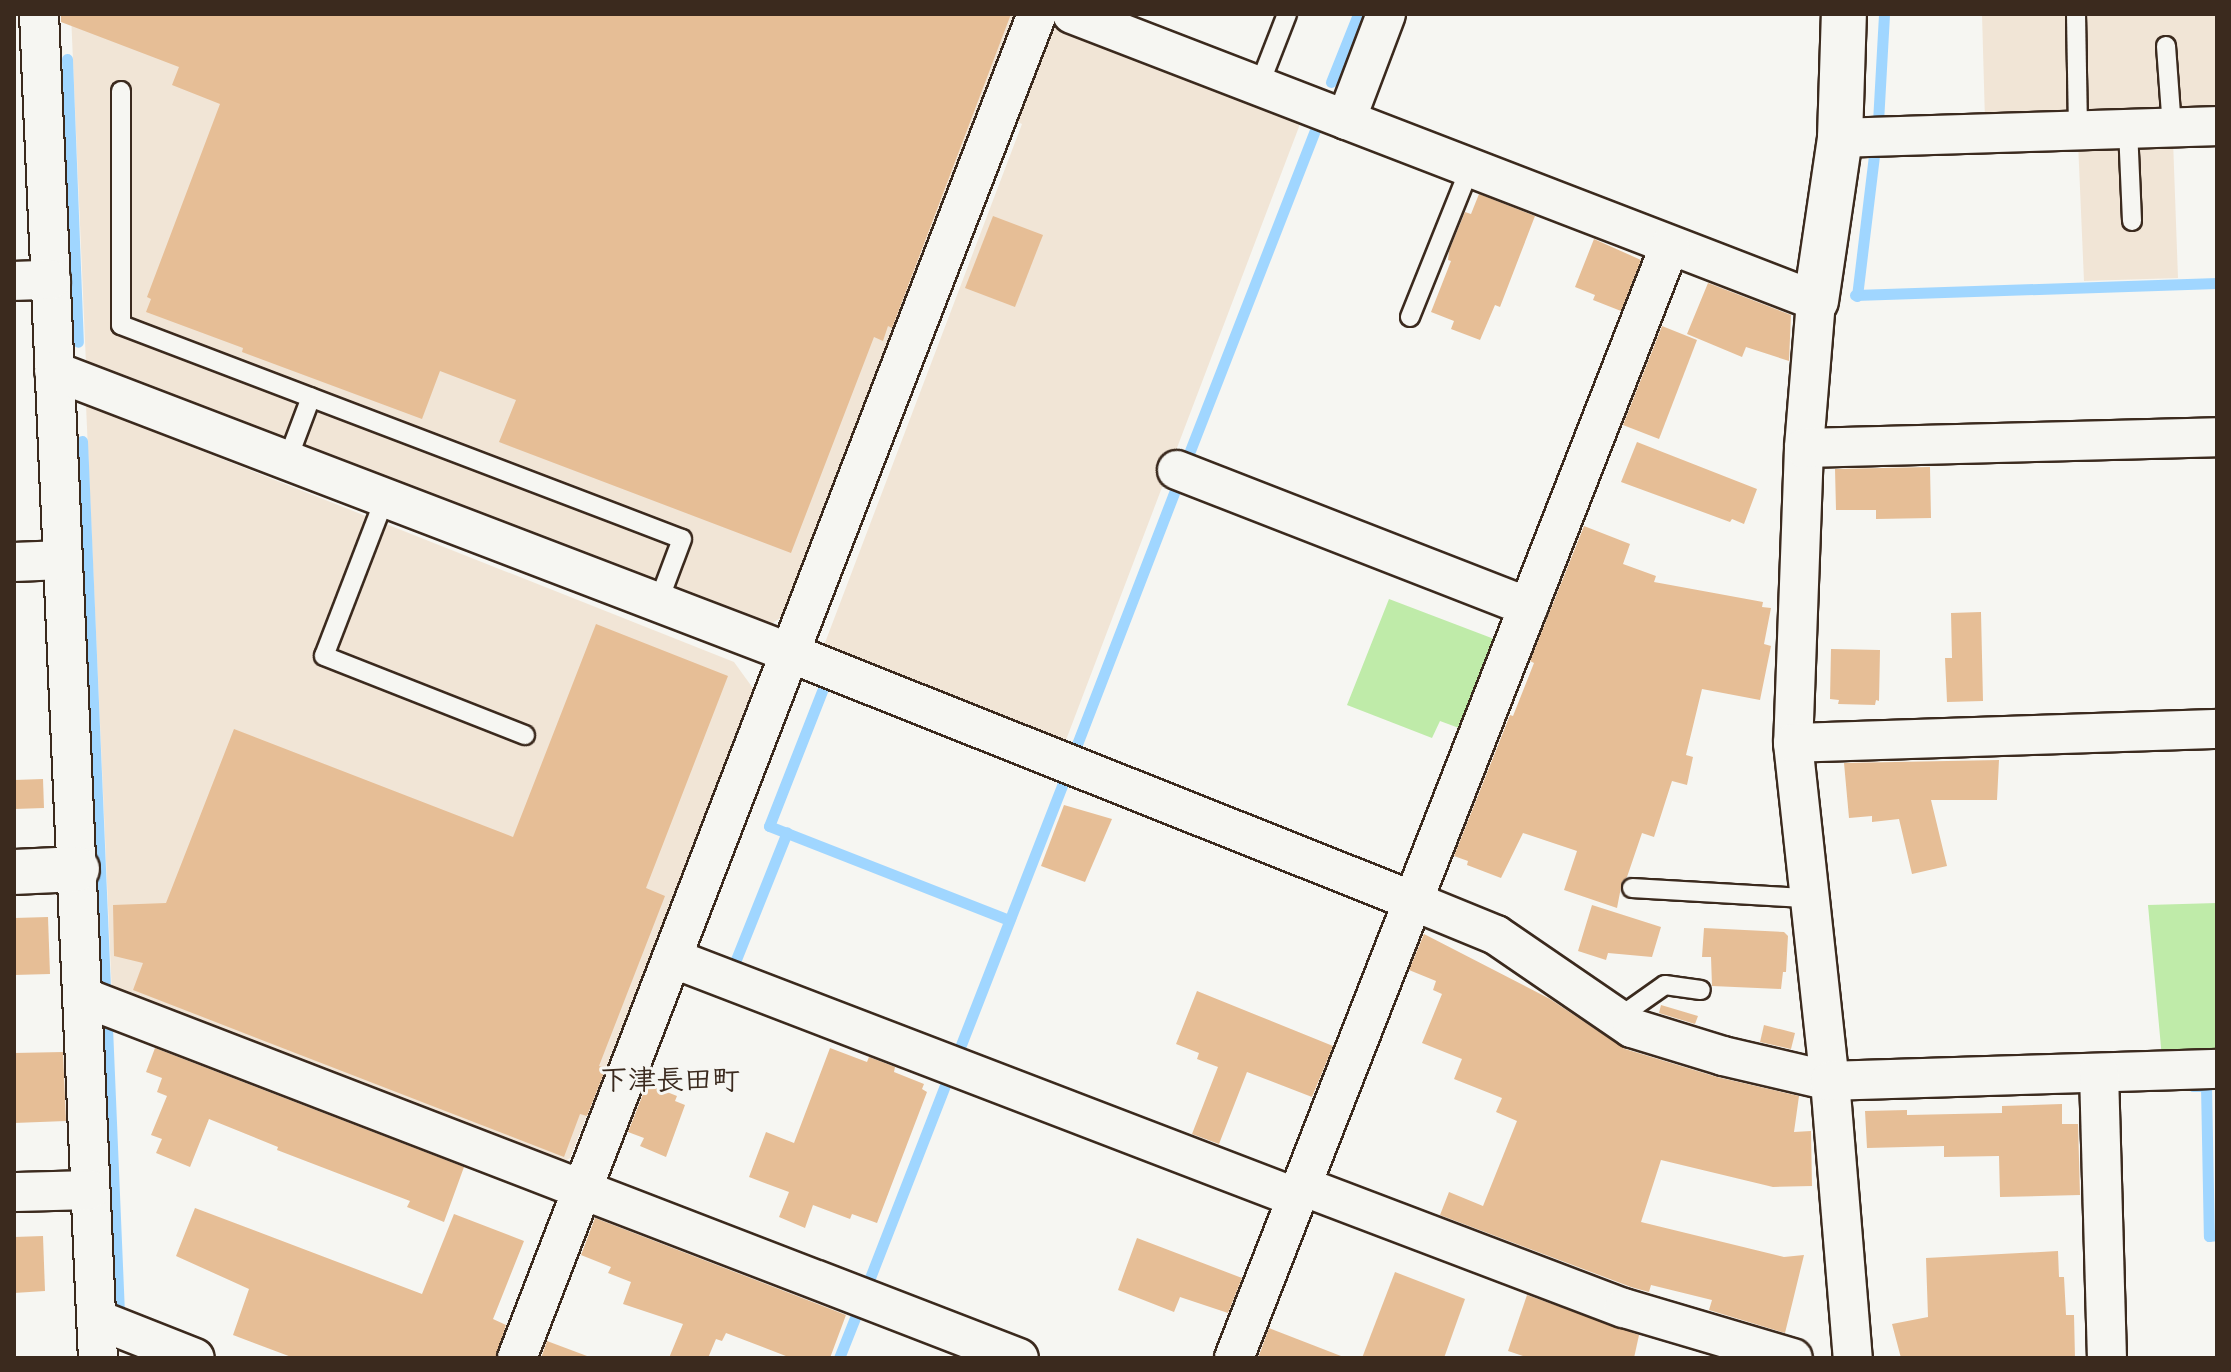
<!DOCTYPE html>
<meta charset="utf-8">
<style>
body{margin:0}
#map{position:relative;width:2231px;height:1372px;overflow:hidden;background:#f6f6f2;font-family:Mali,"Klee One",sans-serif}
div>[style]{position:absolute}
.built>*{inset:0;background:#f1e5d6}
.green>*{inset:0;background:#bfeba9}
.stream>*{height:11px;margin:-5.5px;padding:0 5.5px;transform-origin:5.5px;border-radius:5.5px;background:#a0d6ff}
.building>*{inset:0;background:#e6be96}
.roads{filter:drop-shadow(2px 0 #3b2a1e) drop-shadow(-2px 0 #3b2a1e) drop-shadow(0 2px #3b2a1e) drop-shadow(0 -2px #3b2a1e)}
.service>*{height:18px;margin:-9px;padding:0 9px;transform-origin:9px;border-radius:9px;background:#f6f6f2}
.minor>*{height:38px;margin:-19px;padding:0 19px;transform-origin:19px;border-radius:19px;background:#f6f6f2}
.tertiary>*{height:44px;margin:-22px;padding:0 22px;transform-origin:22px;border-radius:22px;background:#f6f6f2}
span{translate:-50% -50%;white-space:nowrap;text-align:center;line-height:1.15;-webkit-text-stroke:6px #f6f6f2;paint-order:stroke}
.quarter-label{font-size:28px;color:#3b2a1e;font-weight:700}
.frame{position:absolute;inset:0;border:16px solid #3b2a1e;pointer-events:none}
</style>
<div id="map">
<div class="built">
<div style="clip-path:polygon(71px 14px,1020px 14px,791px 611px,762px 630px,86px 364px)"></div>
<div style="clip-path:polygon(1982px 14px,2217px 14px,2217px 112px,1985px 121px)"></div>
<div style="clip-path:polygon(1063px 19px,1305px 111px,1066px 740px,823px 648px,1022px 124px,1011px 119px,1047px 24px)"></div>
<div style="clip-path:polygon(2173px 140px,2178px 278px,2084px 281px,2078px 142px)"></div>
<div style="clip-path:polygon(86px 405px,734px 662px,755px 691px,570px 1158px,556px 1166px,112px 995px)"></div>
</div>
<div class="green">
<div style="clip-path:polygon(1389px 599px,1502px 642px,1467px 731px,1440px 721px,1432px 738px,1347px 705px)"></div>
<div style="clip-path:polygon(2217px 903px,2217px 1056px,2162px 1058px,2148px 905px)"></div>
</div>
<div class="stream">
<div style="left:67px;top:59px;width:283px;rotate:87.8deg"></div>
<div style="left:1331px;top:82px;width:73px;rotate:-68.3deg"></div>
<div style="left:1878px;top:122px;width:108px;rotate:-86.8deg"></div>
<div style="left:1855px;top:295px;width:362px;rotate:-1.9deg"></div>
<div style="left:1857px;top:296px;width:142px;rotate:-83.1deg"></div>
<div style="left:82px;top:441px;width:546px;rotate:87.59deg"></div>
<div style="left:1186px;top:461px;width:366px;rotate:-68.7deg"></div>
<div style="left:822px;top:691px;width:145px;rotate:111.4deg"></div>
<div style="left:769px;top:826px;width:258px;rotate:21.4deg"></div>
<div style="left:1074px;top:752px;width:286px;rotate:-68.9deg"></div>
<div style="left:733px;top:967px;width:145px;rotate:-68.2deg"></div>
<div style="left:107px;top:1027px;width:288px;rotate:87.6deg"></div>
<div style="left:957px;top:1055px;width:290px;rotate:-68.7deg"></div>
<div style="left:2193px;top:1086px;width:13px"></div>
<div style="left:2206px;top:1086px;width:150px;rotate:88.9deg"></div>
<div style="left:2209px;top:1236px;width:8px;rotate:-7deg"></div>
<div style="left:866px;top:1288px;width:225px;rotate:-68.7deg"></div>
<div style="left:839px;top:1358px;width:52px;rotate:-68.4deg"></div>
</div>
<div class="building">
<div style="clip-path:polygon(61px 14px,1011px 14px,892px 328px,888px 326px,883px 341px,874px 337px,791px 553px,499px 442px,516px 400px,440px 371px,422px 419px,242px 352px,243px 348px,146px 312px,151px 299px,147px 297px,220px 104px,172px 85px,179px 67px,61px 22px)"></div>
<div style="clip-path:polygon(1479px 194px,1535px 216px,1500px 307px,1495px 305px,1480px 340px,1451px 329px,1454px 321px,1431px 312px,1451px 261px,1448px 260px,1449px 251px,1465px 212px,1471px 214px)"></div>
<div style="clip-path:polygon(993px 216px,1043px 235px,1015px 307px,965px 288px)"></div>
<div style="clip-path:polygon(1594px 239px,1641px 260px,1621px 311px,1593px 300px,1595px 295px,1575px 287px)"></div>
<div style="clip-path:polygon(1708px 283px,1791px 315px,1789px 361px,1746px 347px,1742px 357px,1687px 334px)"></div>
<div style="clip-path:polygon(1662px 326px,1697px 340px,1659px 439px,1623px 425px)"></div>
<div style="clip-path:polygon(1637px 442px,1757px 489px,1744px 524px,1732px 519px,1730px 522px,1621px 482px)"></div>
<div style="clip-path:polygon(1930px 467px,1931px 518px,1876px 519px,1876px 510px,1836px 510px,1835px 469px)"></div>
<div style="clip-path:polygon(1584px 526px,1630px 544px,1623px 564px,1656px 576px,1654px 582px,1763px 602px,1762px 607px,1771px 608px,1764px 644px,1771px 646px,1760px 700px,1702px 689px,1686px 755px,1693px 757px,1687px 785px,1672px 781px,1654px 837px,1642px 833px,1627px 877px,1622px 882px,1617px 908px,1564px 890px,1577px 851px,1523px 833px,1501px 878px,1467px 865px,1468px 861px,1454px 856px,1510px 715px,1513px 716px,1534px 663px,1530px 661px)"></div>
<div style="clip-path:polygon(1981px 612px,1983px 701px,1947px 702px,1945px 658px,1952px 658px,1951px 613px)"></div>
<div style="clip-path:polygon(596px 624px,728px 676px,646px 888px,665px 896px,599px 1066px,606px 1068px,587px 1116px,580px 1114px,564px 1157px,133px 990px,143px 963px,114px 956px,113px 905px,166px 903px,234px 729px,513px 837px)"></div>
<div style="clip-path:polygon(1831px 649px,1880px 650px,1879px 701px,1876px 700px,1875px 705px,1838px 704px,1839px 700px,1830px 699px)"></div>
<div style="clip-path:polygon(1999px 760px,1997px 800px,1931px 800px,1947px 866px,1912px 874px,1899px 819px,1872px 822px,1872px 816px,1849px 818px,1844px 763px)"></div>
<div style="clip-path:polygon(43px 779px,44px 808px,14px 809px,14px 780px)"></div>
<div style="clip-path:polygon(1064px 805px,1112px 819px,1085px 882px,1041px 866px)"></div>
<div style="clip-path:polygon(1592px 905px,1661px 927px,1652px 957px,1608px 953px,1606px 960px,1578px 951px)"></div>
<div style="clip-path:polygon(48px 917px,50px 974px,14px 975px,14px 918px)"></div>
<div style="clip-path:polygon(1704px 928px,1784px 932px,1788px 936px,1786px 972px,1783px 972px,1781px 989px,1712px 986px,1711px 957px,1702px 957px)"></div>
<div style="clip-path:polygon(1424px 934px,1550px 999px,1625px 1049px,1717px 1077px,1799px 1096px,1794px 1132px,1811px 1131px,1812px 1186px,1773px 1187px,1661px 1160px,1641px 1222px,1784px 1257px,1804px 1255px,1785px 1333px,1709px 1310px,1712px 1300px,1651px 1285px,1649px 1292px,1631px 1287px,1440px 1215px,1449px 1192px,1483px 1206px,1517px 1121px,1496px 1112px,1502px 1098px,1454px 1079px,1462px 1059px,1422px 1043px,1442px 994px,1433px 990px,1436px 981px,1409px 970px)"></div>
<div style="clip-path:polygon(1197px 991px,1333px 1046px,1312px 1097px,1247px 1072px,1219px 1144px,1192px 1134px,1218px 1067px,1197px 1059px,1199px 1053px,1176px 1044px)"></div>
<div style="clip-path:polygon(1661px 1005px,1698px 1016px,1695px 1024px,1659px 1013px)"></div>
<div style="clip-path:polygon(1764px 1025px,1795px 1033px,1791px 1049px,1760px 1042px)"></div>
<div style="clip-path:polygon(155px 1048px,464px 1167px,444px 1222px,407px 1207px,410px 1201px,277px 1150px,278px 1147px,209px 1119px,190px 1167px,156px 1153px,162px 1139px,151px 1135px,167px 1096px,157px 1092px,162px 1078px,146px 1072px)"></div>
<div style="clip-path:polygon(830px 1048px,867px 1062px,869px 1057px,895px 1067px,894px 1072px,924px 1084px,922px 1089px,927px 1092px,877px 1223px,852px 1214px,850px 1219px,813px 1205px,805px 1228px,779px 1217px,789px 1192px,749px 1177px,766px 1132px,794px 1143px)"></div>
<div style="clip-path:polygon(63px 1052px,66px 1121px,14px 1123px,14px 1053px)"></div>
<div style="clip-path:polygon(647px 1084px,677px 1096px,675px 1101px,685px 1105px,666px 1157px,640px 1146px,644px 1138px,628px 1132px)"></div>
<div style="clip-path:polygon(2062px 1104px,2062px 1124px,2078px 1124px,2080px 1195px,2000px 1197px,1999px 1156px,1944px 1157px,1944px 1146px,1867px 1148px,1865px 1111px,1907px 1110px,1907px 1115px,2002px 1113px,2002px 1106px)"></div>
<div style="clip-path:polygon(195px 1208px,422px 1294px,454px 1214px,524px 1241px,493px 1319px,506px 1325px,496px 1358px,294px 1358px,233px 1335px,249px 1289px,176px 1256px)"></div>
<div style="clip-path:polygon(595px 1218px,846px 1315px,830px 1358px,791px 1358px,726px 1333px,722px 1341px,716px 1339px,708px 1358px,669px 1358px,683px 1324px,623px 1304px,631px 1282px,608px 1273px,611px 1267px,581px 1255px)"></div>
<div style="clip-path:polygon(43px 1236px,45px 1291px,14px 1293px,14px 1237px)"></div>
<div style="clip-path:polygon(1137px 1238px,1242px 1278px,1228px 1313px,1180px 1297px,1174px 1312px,1118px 1290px)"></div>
<div style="clip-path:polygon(2058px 1251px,2059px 1277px,2064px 1277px,2066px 1315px,2074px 1315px,2075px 1358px,1901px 1358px,1892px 1324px,1928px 1317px,1926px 1258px)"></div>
<div style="clip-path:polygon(1395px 1272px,1465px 1299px,1444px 1358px,1362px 1358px)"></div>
<div style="clip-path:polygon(1527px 1295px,1639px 1335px,1634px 1358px,1529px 1358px,1508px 1351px)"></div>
<div style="clip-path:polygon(1269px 1328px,1341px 1356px,1341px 1358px,1258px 1358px)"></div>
<div style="clip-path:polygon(547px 1341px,587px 1356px,586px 1358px,541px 1358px)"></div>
</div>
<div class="roads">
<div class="service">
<div style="left:2076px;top:14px;width:117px;rotate:89deg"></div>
<div style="left:2166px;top:46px;width:82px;rotate:85.8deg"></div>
<div style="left:1259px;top:86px;width:77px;rotate:-68.7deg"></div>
<div style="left:121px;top:91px;width:234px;rotate:90deg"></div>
<div style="left:121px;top:325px;width:600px;rotate:20.88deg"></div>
<div style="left:682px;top:539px;width:68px;rotate:110.6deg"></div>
<div style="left:2128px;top:129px;width:92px;rotate:87.5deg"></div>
<div style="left:1410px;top:317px;width:161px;rotate:-68.1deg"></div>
<div style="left:287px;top:461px;width:68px;rotate:-69.4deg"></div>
<div style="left:385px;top:498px;width:169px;rotate:111.1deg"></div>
<div style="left:324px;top:656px;width:216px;rotate:21.5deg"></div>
<div style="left:1632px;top:888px;width:176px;rotate:3.3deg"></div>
<div style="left:1618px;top:1018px;width:57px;rotate:-35.1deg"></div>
<div style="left:1665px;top:985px;width:36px;rotate:8deg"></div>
</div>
<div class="minor">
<div style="left:39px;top:14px;width:1345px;rotate:87.49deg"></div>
<div style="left:1072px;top:14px;width:797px;rotate:21.09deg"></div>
<div style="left:1816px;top:301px;width:147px;rotate:94.7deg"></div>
<div style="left:1804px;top:448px;width:295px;rotate:92.1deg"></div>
<div style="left:1793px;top:743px;width:340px;rotate:83.8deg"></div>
<div style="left:1830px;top:1081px;width:278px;rotate:85.3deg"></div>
<div style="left:1346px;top:120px;width:113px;rotate:-69.3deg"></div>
<div style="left:1840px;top:138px;width:377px;rotate:-1.8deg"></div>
<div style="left:14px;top:281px;width:37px;rotate:-2deg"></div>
<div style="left:54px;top:371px;width:788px;rotate:20.96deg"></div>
<div style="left:790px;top:653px;width:671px;rotate:21.71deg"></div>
<div style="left:1413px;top:901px;width:90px;rotate:22.3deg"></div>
<div style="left:1496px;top:935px;width:165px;rotate:34.4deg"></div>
<div style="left:1632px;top:1028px;width:95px;rotate:17.1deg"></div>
<div style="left:1723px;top:1056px;width:110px;rotate:13.2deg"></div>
<div style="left:1830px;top:1081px;width:387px;rotate:-1.8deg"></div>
<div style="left:1804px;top:448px;width:413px;rotate:-1.5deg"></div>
<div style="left:1177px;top:470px;width:377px;rotate:21.3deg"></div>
<div style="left:14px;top:562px;width:49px;rotate:-2.3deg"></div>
<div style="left:1793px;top:743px;width:424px;rotate:-1.9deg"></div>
<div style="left:672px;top:958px;width:669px;rotate:21.01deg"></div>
<div style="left:83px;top:997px;width:1003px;rotate:21.09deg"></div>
<div style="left:2099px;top:1073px;width:285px;rotate:88.4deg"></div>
<div style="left:1302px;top:1186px;width:344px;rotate:20.8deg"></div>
<div style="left:1624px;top:1308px;width:176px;rotate:16.5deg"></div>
<div style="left:14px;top:1192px;width:76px;rotate:-1.5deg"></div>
<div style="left:96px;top:1319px;width:106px;rotate:21.5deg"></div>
<div style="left:517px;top:1358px;width:1441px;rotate:-68.85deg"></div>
<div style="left:1234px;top:1358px;width:1195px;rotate:-68.61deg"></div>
</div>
<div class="tertiary">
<div style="left:1816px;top:301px;width:165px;rotate:-81.6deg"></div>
<div style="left:1840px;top:138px;width:124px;rotate:-88.2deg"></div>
<div style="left:14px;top:872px;width:63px;rotate:-2.7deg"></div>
</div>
</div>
<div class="quarter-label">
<span style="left:670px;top:1078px">下津長田町</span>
</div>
<div class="frame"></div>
</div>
